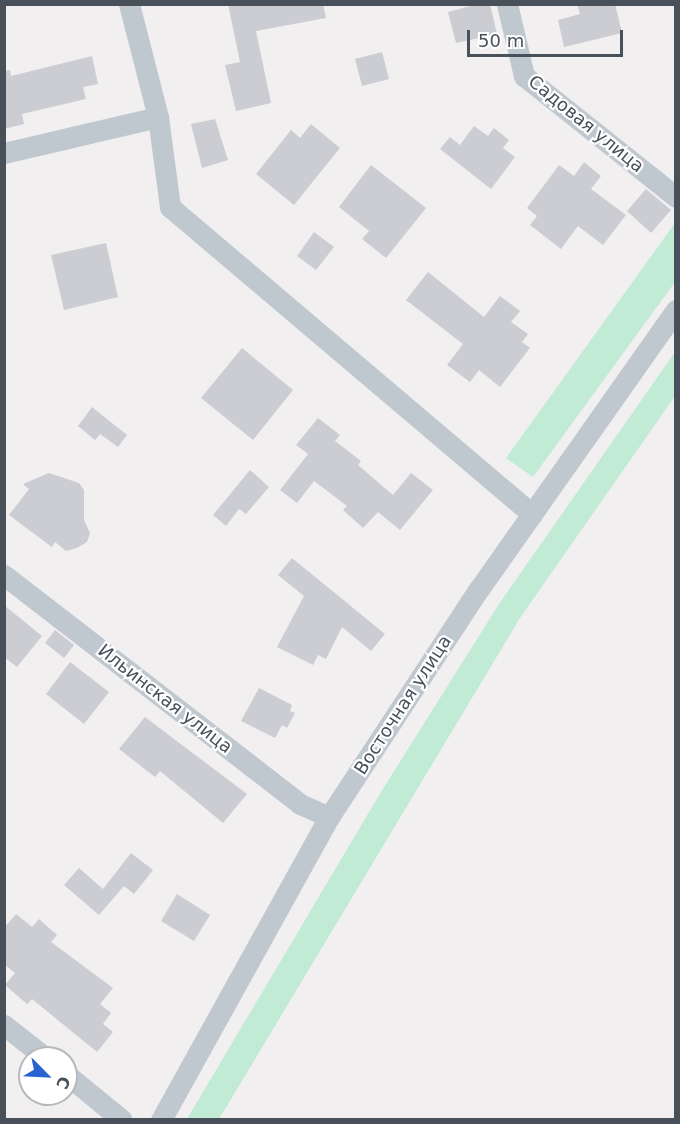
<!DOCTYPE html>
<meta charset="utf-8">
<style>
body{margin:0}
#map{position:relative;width:680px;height:1124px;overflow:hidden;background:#f1efef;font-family:"DejaVu Sans",sans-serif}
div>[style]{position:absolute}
.green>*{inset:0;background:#c1ebd5}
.building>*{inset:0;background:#cccdd3}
.minor>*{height:21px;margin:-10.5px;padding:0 10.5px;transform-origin:10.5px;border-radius:10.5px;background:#c0c8cf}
span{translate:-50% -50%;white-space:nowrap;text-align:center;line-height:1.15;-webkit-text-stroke:4.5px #fff;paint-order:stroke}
.street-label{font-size:18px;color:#48505a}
.frame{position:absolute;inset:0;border:6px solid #48505a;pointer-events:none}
.north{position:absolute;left:18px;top:1046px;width:60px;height:60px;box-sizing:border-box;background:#fff;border:2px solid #b6b9bd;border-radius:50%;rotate:114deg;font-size:16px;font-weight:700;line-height:24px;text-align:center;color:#48505a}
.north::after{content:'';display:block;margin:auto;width:21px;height:27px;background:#2963d1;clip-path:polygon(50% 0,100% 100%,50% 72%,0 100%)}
.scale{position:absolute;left:467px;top:30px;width:156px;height:27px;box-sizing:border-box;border:3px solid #48505a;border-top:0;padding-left:8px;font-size:18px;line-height:21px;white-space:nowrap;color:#48505a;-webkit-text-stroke:4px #fff;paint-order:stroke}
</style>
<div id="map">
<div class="green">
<div style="clip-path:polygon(675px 223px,675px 282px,533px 477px,506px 458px)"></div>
<div style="clip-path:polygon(675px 352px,675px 396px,520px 618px,219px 1119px,187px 1119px,381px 792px,499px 604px)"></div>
</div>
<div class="building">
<div style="clip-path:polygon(228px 4px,323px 4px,326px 18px,256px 31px,271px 103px,236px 111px,225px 65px,240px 62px)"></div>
<div style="clip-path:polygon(478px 4px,490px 4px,497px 34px,456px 43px,448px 12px)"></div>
<div style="clip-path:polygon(577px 4px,615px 4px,622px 33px,564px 47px,558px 20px,580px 14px)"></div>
<div style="clip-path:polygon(382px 52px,389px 79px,362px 86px,355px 59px)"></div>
<div style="clip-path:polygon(92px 56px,98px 84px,83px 87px,86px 99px,22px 114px,24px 124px,4px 129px,4px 71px,10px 70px,11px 76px)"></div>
<div style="clip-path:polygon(215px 119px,228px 160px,202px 168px,191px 124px)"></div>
<div style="clip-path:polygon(311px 124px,340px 148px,294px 205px,256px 174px,291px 130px,300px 138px)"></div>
<div style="clip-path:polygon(474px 126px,488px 136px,494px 128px,509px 140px,503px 148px,515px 157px,491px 189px,440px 149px,450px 137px,460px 145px)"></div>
<div style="clip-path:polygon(584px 162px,601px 176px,591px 189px,626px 215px,603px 245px,578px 226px,561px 249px,530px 225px,537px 216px,527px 208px,559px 165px,574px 176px)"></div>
<div style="clip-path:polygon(371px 165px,426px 208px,386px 258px,362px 239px,369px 231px,339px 207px)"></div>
<div style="clip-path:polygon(646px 189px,671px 210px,651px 233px,627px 211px)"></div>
<div style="clip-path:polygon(314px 232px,334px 247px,316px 270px,297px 256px)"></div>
<div style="clip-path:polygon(106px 243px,118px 297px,64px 310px,51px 255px)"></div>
<div style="clip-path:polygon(428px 272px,484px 317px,500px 296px,520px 311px,511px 322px,528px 334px,522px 342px,530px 348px,500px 387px,479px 370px,470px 382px,447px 365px,463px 344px,406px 300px)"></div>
<div style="clip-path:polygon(242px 348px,293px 390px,253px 440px,201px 398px)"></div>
<div style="clip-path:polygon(92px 407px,127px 435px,118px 447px,100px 434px,95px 440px,78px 426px)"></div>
<div style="clip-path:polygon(318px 418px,340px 435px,335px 441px,361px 461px,358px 465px,393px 495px,411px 473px,433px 490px,400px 530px,378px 512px,363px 528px,343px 510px,347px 506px,314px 481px,297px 503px,280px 490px,308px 454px,296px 445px)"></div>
<div style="clip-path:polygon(250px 470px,269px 487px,246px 514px,239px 509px,226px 526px,213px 515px)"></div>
<div style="clip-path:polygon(49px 473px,79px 483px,84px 490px,84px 520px,90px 533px,87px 542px,77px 548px,66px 551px,55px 542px,52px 547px,9px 515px,29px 489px,23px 484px)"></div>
<div style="clip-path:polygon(292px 558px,385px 634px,371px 651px,342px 627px,326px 659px,318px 655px,313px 665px,277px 647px,304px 596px,278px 575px)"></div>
<div style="clip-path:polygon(4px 605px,42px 636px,17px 667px,4px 657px)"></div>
<div style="clip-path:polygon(55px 630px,74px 645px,64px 658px,45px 643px)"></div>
<div style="clip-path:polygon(70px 662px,109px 692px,84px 724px,46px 694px)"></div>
<div style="clip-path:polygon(259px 688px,292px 705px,290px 711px,295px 713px,287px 728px,282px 725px,275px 738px,241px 721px)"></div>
<div style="clip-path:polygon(145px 717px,247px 794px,223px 823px,160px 771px,155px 777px,119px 749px)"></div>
<div style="clip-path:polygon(131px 853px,153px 870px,134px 894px,124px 886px,99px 915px,64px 885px,79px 868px,103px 889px)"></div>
<div style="clip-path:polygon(177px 894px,210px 915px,194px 941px,161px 921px)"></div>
<div style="clip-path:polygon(16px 914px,32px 927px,39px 919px,57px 935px,51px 942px,113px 988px,100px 1004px,111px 1013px,103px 1024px,113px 1032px,97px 1052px,32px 999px,27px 1004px,5px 985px,15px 973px,4px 964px,4px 928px)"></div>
</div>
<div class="minor">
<div style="left:129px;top:4px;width:117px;rotate:75.6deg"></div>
<div style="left:158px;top:117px;width:91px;rotate:82.4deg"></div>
<div style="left:170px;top:207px;width:475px;rotate:40.3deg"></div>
<div style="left:507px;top:4px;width:74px;rotate:76.7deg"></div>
<div style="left:524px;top:76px;width:194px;rotate:38.5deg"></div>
<div style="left:4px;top:153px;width:158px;rotate:-13.2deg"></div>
<div style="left:4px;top:575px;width:374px;rotate:37.7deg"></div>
<div style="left:300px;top:804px;width:32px;rotate:24deg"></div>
<div style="left:4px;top:1025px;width:53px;rotate:38.2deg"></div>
<div style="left:66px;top:1074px;width:72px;rotate:39.4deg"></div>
<div style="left:161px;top:1120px;width:346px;rotate:-61deg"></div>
<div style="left:329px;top:817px;width:273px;rotate:-56.7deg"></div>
<div style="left:479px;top:589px;width:342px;rotate:-54.8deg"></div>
</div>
<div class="street-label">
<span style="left:586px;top:124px;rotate:39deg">Садовая улица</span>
<span style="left:165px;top:699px;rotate:38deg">Ильинская улица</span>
<span style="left:403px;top:705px;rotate:-57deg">Восточная улица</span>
</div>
<div class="frame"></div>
<div class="north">С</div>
<div class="scale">50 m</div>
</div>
